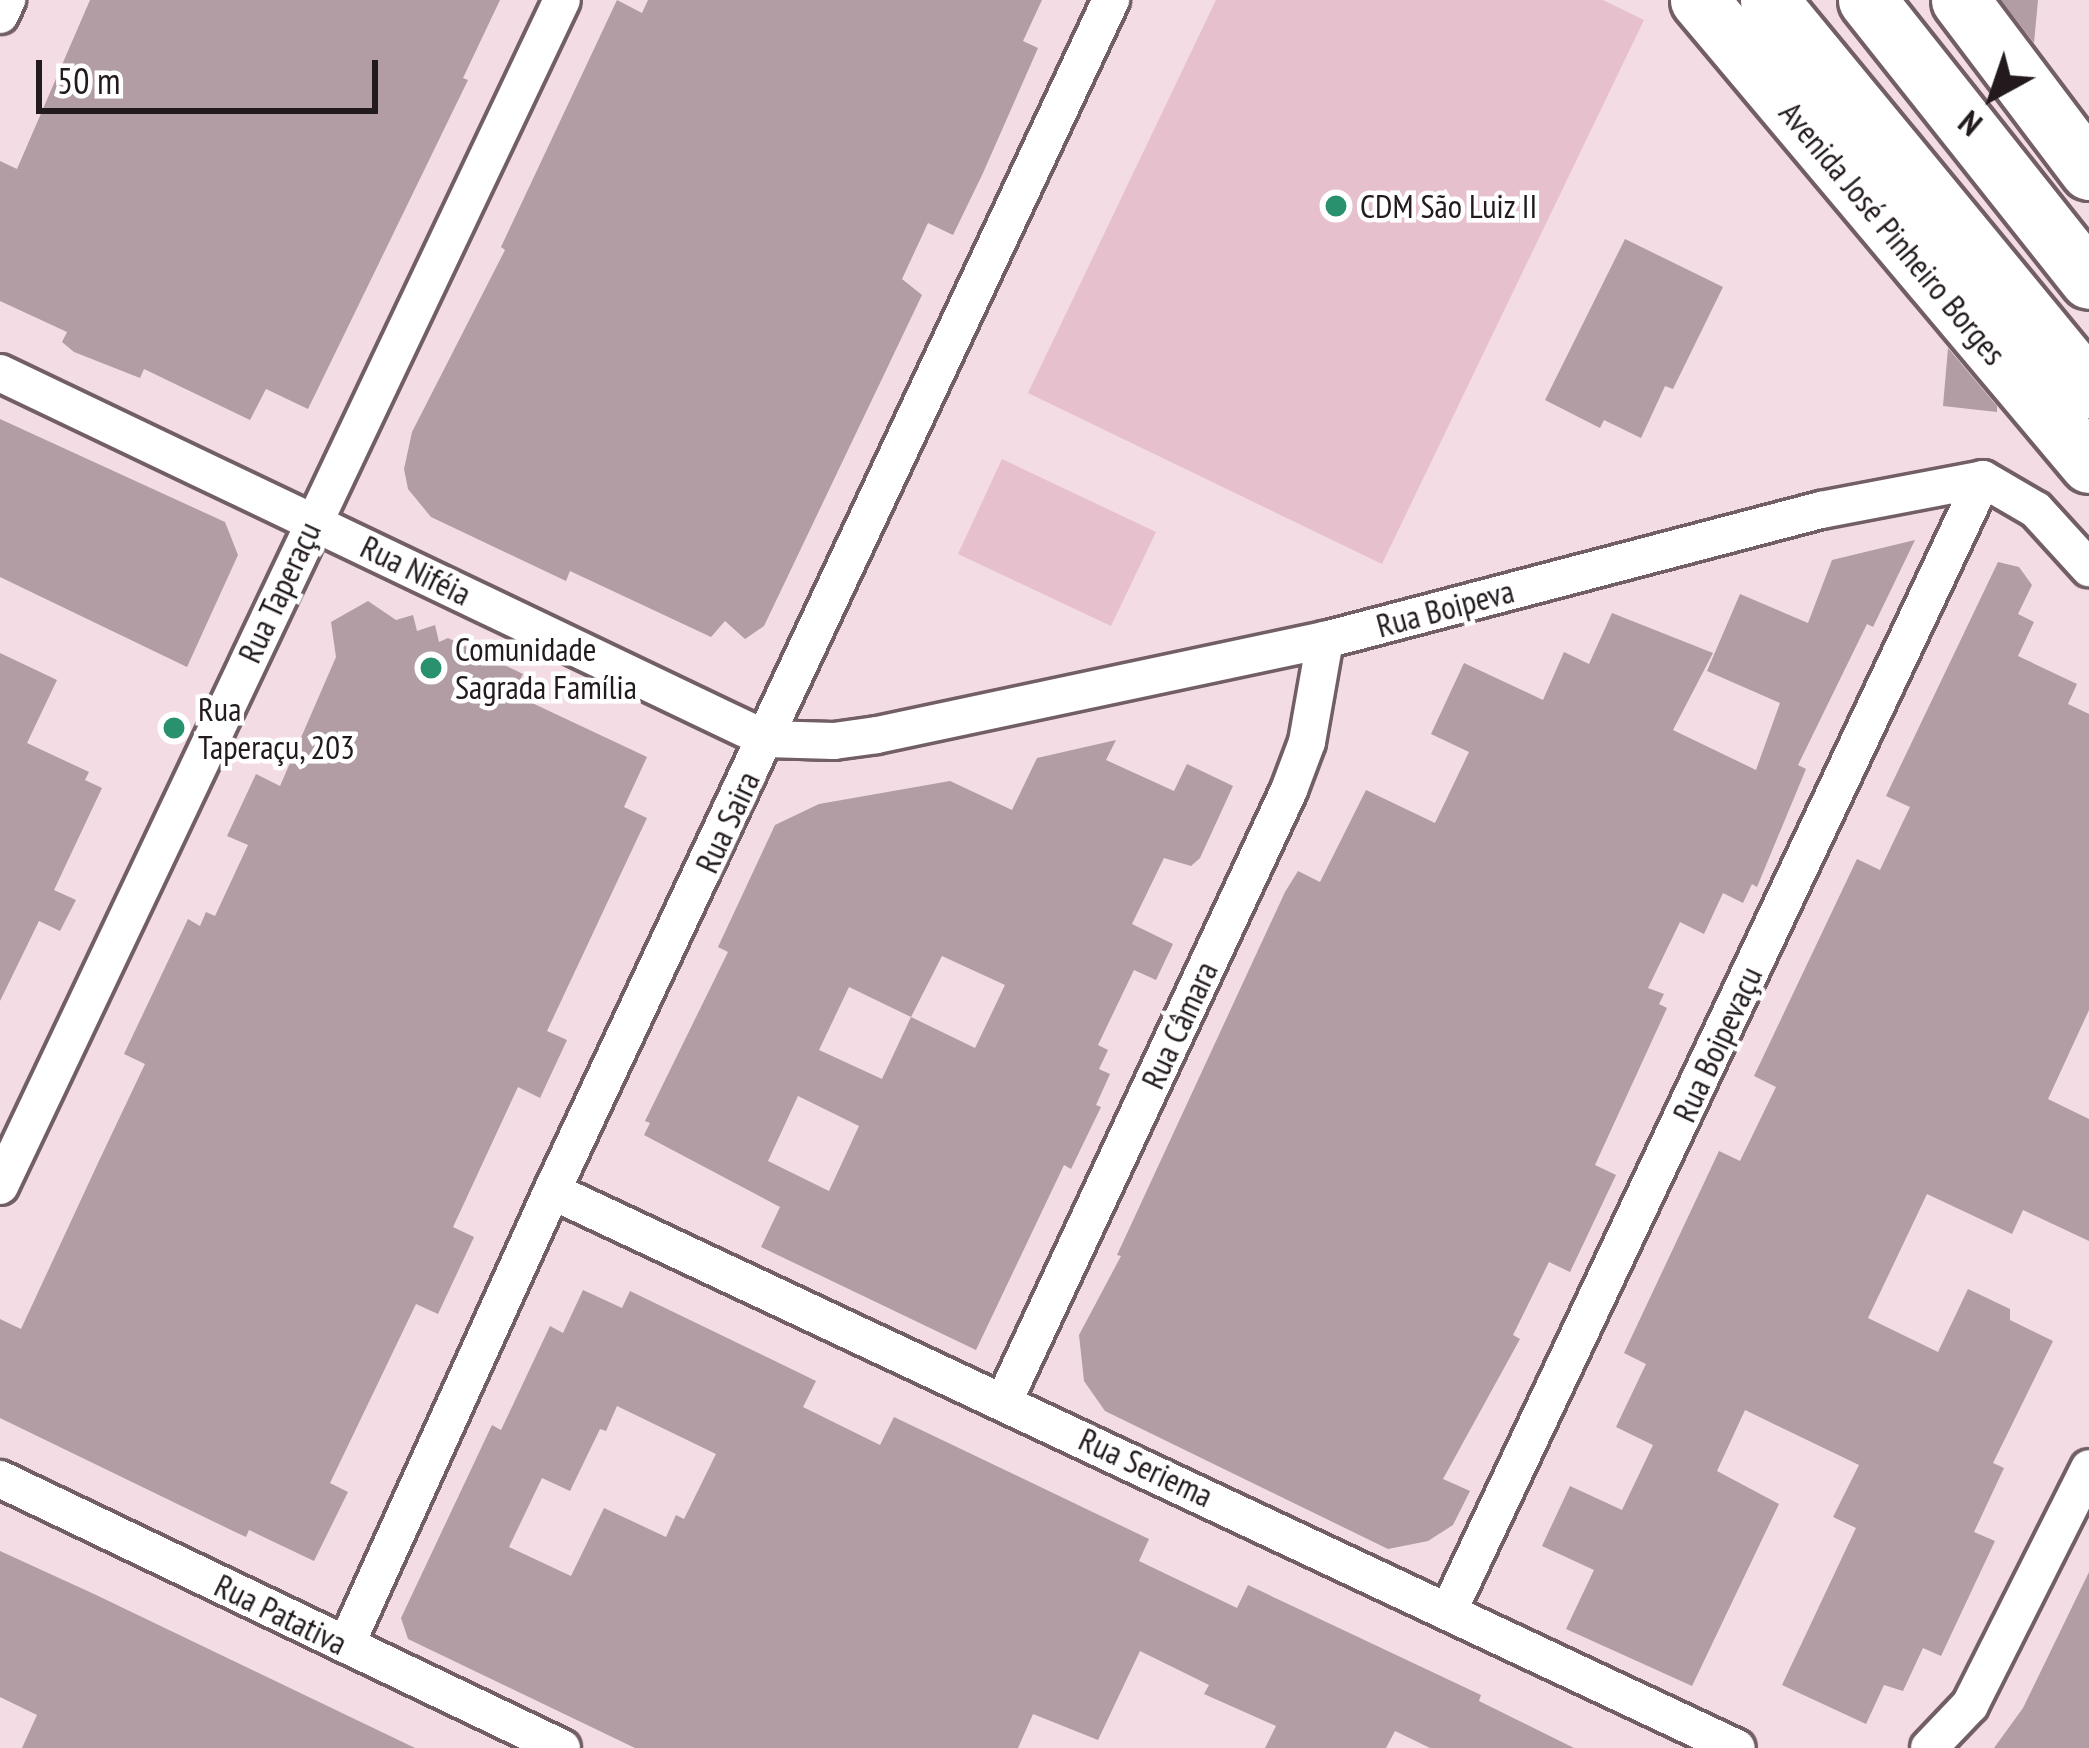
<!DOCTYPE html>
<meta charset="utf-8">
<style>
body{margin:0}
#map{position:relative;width:2089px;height:1748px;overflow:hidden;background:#f3dce4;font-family:"PT Sans Narrow",sans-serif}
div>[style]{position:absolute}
.green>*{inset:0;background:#e7c0cd}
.building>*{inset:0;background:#b29da4}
.roads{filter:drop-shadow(3px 0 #725f65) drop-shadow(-3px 0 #725f65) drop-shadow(0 3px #725f65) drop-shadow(0 -3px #725f65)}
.street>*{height:36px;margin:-18px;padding:0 18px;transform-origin:18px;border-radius:18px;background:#fff}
.primary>*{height:57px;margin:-28.5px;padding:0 28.5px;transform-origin:28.5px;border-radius:28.5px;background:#fff}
.dots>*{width:33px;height:33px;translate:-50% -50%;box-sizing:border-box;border:6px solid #fff;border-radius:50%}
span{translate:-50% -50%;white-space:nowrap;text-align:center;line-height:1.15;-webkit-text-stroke:9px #fff;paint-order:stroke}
.poi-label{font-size:33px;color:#221a1d}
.left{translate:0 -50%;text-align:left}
.street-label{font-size:33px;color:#221a1d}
.north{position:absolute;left:1933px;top:36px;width:120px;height:120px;-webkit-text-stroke:9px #fff;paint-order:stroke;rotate:220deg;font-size:33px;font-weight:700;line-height:48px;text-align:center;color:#221a1d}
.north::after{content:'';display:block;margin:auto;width:42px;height:54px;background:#221a1d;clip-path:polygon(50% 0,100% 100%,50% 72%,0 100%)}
.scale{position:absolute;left:36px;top:60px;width:342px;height:54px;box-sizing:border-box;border:6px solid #221a1d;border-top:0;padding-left:15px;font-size:36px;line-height:42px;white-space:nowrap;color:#221a1d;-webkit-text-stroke:9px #fff;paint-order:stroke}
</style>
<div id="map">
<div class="green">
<div style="clip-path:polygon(1216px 0,1603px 0,1644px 20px,1382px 564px,1028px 393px)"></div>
<div style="clip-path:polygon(1002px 459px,1156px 532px,1111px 626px,958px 554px)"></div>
</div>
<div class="building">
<div style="clip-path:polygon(90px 0,500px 0,463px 78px,468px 80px,308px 409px,266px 389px,250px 420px,144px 369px,140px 378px,74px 352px,62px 342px,67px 332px,0 301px,0 161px,17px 169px)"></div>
<div style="clip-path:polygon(617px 0,642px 13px,648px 0,1042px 0,1023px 41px,1038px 48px,983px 173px,953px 235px,928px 223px,902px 279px,922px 295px,764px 626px,745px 639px,725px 621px,711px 637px,570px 571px,566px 581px,431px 517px,408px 489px,404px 469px,412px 432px,505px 250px,501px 247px)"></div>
<div style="clip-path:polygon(2001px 0,2038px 0,2034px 43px)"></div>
<div style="clip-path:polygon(1625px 239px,1723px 287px,1673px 389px,1665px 386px,1641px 438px,1604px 420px,1600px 428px,1545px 400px)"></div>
<div style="clip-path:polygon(1948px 348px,1997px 406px,1997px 412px,1943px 406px)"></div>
<div style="clip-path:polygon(0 419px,225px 522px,238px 555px,187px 667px,0 577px)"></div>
<div style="clip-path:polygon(1915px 540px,1873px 627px,1867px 624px,1798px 765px,1806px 769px,1757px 887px,1752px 884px,1743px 903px,1723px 893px,1704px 934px,1680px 922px,1648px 988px,1664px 994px,1659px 1004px,1667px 1008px,1595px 1165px,1616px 1175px,1570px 1272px,1549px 1262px,1513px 1335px,1520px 1339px,1443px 1479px,1470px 1491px,1453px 1525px,1428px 1541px,1388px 1549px,1105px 1411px,1084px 1381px,1079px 1335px,1121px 1256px,1117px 1255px,1285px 892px,1298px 871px,1320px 882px,1366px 790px,1435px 823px,1469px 752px,1431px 734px,1464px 663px,1543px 700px,1564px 652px,1589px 664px,1612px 613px,1713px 653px,1673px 730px,1756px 770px,1780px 703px,1707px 671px,1740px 594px,1808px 623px,1832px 560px)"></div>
<div style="clip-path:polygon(1998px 562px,2019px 567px,2032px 585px,2018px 614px,2034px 622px,2018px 656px,2077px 684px,2068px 704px,2089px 714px,2089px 1010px,2048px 1099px,2089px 1119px,2089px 1241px,2023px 1210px,2012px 1234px,1927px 1194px,1868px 1318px,1938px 1352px,1968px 1289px,2010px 1309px,2010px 1320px,2053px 1341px,1993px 1463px,2004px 1468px,1974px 1532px,1995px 1541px,1941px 1656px,1923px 1648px,1903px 1691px,1884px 1685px,1866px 1724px,1782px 1685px,1856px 1528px,1833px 1517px,1859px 1465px,1745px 1410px,1717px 1471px,1779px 1504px,1692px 1686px,1566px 1629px,1594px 1570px,1542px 1546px,1570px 1486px,1622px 1510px,1653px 1445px,1616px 1427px,1646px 1364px,1624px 1353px,1719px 1151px,1740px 1161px,1776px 1087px,1754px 1076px,1857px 859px,1880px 870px,1910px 807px,1886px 796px)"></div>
<div style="clip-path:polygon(368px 601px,396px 620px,413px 615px,417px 631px,435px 625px,439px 642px,448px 638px,523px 674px,513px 694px,647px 757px,624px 807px,647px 818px,547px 1031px,567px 1040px,540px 1098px,518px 1087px,453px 1227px,474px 1237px,438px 1314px,416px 1304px,330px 1483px,348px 1492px,314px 1561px,249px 1530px,246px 1537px,231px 1530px,0 1418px,0 1319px,21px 1329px,98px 1163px,145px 1064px,124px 1054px,188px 919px,200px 926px,206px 912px,215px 916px,248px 845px,227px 836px,256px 774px,280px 786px,336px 657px,331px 622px)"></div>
<div style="clip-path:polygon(0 653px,57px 680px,27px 743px,89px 772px,85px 780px,102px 788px,54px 890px,76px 900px,60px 931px,39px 921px,0 1001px)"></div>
<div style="clip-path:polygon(evenodd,1116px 740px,1106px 760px,1174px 791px,1187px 764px,1233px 786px,1200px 858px,1191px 866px,1164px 858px,1132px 924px,1173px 944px,1156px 980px,1134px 970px,1098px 1045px,1108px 1050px,1099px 1069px,1110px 1074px,1096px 1105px,1101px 1107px,1071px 1169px,1064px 1165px,976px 1350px,761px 1247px,780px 1207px,644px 1135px,650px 1123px,645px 1121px,728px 952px,718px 947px,775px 825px,819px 804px,950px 781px,1012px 810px,1037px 758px,1116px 740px,942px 956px,1005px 985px,975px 1048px,911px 1017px,942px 956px,1116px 740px,849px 987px,911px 1017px,882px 1079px,819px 1050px,849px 987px,1116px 740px,798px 1096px,859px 1126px,829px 1191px,768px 1161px,798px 1096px)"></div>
<div style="clip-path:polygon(evenodd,583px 1290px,622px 1308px,630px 1291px,816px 1381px,803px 1407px,880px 1445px,894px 1417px,1149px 1539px,1139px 1561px,1237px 1608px,1248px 1585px,1481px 1695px,1479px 1701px,1574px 1748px,1430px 1748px,1395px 1731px,1386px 1748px,1265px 1748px,1276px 1726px,1204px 1694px,1209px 1685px,1140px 1651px,1098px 1740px,1033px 1714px,1018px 1748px,635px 1748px,408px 1639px,401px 1618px,492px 1425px,501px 1430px,550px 1326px,563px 1333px,583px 1290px,617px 1406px,716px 1454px,684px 1519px,676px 1515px,666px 1537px,604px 1508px,571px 1576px,509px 1547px,542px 1478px,570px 1491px,600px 1429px,606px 1431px,617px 1406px)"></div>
<div style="clip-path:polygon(0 1551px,94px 1594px,415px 1748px,22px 1748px,37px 1715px,0 1697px)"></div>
<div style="clip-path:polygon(2089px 1572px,2089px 1748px,1994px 1748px,2023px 1708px)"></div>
</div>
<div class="roads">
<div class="street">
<div style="left:0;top:15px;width:17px;rotate:-65deg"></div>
<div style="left:0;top:373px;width:849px;rotate:25.54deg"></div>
<div style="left:766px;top:739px;width:68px;rotate:1.7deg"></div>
<div style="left:834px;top:741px;width:43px;rotate:-7.9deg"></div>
<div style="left:877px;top:735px;width:458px;rotate:-12deg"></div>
<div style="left:1325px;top:640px;width:513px;rotate:-14.69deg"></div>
<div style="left:1821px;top:510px;width:165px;rotate:-10.8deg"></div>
<div style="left:1983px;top:479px;width:61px;rotate:30.3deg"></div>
<div style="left:2036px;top:510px;width:79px;rotate:47.6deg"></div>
<div style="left:0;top:1186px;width:1312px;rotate:-64.65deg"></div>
<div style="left:552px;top:1191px;width:1309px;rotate:25.18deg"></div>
<div style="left:1004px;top:1401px;width:674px;rotate:-64.99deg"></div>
<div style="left:1289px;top:790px;width:51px;rotate:-69.4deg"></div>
<div style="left:1307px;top:742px;width:104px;rotate:-80deg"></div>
<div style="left:0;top:1479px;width:623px;rotate:25.58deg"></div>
<div style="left:1450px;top:1608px;width:1248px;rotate:-64.73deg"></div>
<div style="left:346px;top:1645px;width:499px;rotate:-65.6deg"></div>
<div style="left:552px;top:1191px;width:1316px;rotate:-64.86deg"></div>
<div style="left:1929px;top:1748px;width:59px;rotate:-46.4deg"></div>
<div style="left:1970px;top:1705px;width:265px;rotate:-63.3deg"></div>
</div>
<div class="primary">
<div style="left:1699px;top:0;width:606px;rotate:49.95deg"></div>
<div style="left:1769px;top:0;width:504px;rotate:50.56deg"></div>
<div style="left:1867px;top:0;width:357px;rotate:51.6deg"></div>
<div style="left:1960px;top:0;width:214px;rotate:53deg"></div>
</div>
</div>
<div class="dots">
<div style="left:1336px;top:206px;background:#29916e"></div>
<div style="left:431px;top:668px;background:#29916e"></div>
<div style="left:174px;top:728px;background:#29916e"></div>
</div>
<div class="poi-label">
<span class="left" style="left:1360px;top:206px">CDM São Luiz II</span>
<span class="left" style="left:455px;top:668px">Comunidade<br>Sagrada Família</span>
<span class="left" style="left:198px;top:728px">Rua<br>Taperaçu, 203</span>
</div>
<div class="street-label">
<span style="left:1893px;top:233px;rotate:50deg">Avenida José Pinheiro Borges</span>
<span style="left:416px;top:570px;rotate:26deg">Rua Niféia</span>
<span style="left:279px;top:592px;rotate:-65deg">Rua Taperaçu</span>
<span style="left:1445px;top:608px;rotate:-15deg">Rua Boipeva</span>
<span style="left:727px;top:822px;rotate:-65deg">Rua Saira</span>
<span style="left:1179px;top:1025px;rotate:-65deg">Rua Câmara</span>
<span style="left:1717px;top:1044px;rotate:-65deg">Rua Boipevaçu</span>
<span style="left:1146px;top:1467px;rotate:25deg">Rua Seriema</span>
<span style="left:281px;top:1614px;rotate:26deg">Rua Patativa</span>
</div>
<div class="north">N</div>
<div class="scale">50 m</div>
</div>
